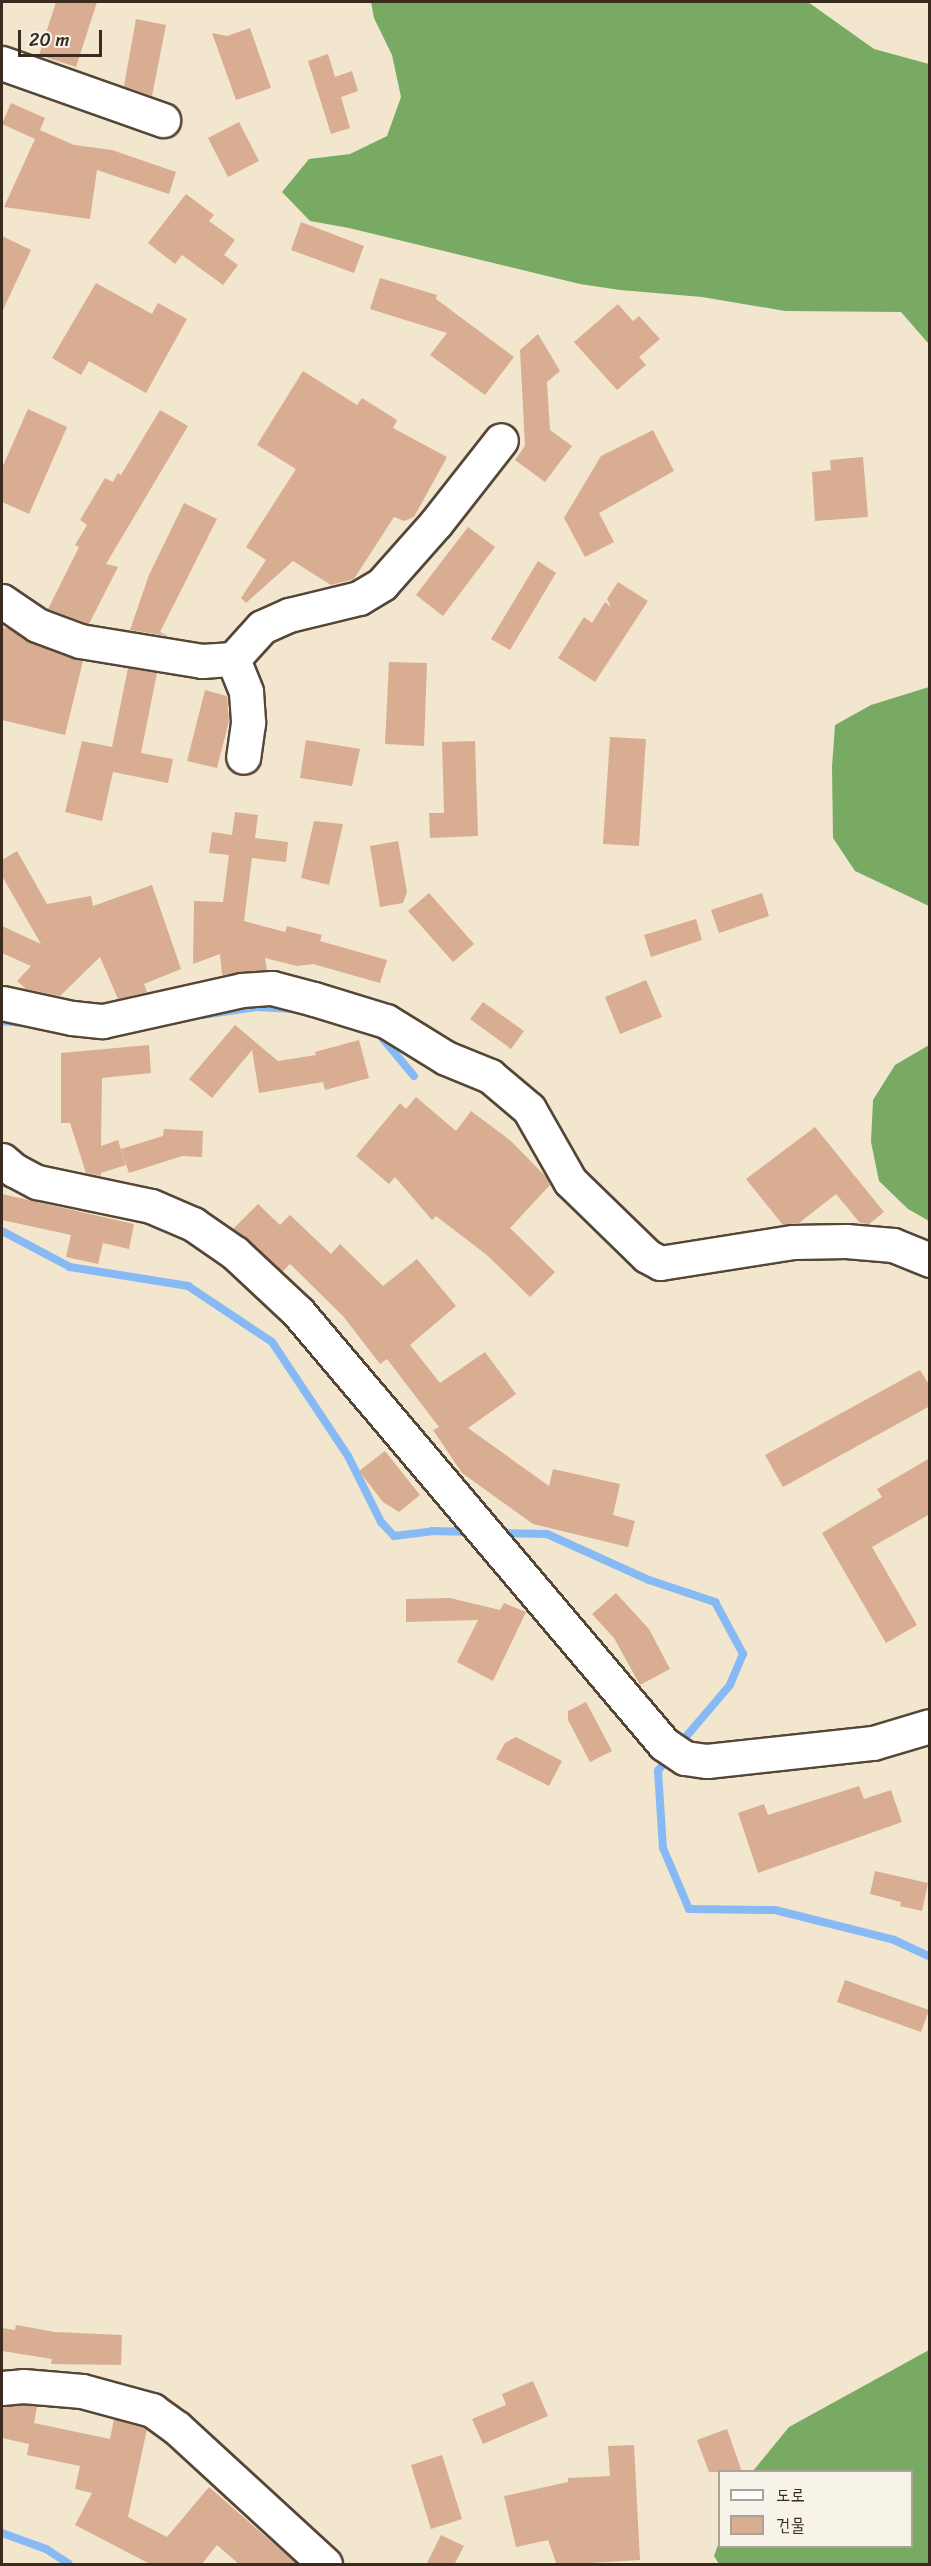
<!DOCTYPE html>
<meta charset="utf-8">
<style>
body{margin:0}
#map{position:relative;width:931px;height:2566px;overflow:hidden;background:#f2e6ce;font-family:Sriracha,"Poor Story",sans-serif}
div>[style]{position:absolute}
.forest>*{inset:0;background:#79aa64}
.stream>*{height:8px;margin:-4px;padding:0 4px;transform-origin:4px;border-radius:4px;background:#87baf5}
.building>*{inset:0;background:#d9ad91}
.roads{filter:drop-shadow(2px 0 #564638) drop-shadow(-2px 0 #564638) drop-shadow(0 2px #564638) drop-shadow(0 -2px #564638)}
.street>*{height:33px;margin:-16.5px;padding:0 16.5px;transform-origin:16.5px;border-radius:16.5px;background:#fff}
span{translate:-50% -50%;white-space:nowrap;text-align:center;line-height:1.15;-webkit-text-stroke:4.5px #f7f3e8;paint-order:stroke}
.frame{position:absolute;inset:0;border:3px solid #3b2a1e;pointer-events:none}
.legend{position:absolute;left:718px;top:2470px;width:195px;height:78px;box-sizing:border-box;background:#f7f3e8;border:2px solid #aca397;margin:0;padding:8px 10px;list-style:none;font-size:18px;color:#3b2a1e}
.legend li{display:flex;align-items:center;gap:12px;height:30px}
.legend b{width:30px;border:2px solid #aca397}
.scale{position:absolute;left:18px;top:30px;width:84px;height:27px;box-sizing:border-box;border:3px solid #3b2a1e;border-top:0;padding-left:8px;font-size:18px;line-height:21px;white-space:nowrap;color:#3b2a1e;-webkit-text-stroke:4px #f7f3e8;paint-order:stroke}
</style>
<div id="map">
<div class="forest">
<div style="clip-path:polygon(371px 2px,808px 2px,874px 49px,929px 64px,929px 397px,928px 343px,901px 312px,785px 311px,702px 297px,620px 290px,580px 284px,349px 228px,310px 221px,282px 192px,309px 159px,350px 154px,387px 136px,401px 97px,392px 55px,374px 18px)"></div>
<div style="clip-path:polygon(929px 687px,930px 687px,929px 906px,855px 871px,833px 838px,832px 767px,835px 725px,871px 705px)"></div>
<div style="clip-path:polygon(929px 1045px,929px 1221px,908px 1209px,879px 1181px,871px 1142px,873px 1100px,895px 1065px)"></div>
<div style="clip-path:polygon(929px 2350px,929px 2564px,719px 2564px,714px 2556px,719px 2542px,720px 2546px,912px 2546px,912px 2472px,753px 2471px,789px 2427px)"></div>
</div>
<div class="stream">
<div style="left:202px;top:1015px;width:56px;rotate:-8.3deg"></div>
<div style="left:257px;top:1007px;width:37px;rotate:3deg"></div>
<div style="left:2px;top:1021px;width:29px;rotate:6deg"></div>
<div style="left:378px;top:1033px;width:56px;rotate:50.1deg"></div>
<div style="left:2px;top:1231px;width:77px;rotate:27.9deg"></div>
<div style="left:70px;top:1267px;width:120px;rotate:9.1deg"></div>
<div style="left:188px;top:1286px;width:101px;rotate:33.7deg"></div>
<div style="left:272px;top:1342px;width:137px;rotate:56.3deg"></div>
<div style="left:348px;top:1456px;width:74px;rotate:63.4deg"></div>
<div style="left:381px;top:1522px;width:19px;rotate:47deg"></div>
<div style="left:394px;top:1536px;width:38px;rotate:-7deg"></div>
<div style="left:432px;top:1531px;width:40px;rotate:1.4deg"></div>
<div style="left:497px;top:1533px;width:50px;rotate:1.1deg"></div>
<div style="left:547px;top:1534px;width:112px;rotate:24.3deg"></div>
<div style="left:649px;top:1580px;width:70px;rotate:18.4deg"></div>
<div style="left:715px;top:1602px;width:59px;rotate:61.7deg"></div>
<div style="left:743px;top:1654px;width:34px;rotate:113deg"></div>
<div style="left:730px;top:1685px;width:80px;rotate:130.4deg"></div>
<div style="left:670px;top:1756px;width:19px;rotate:129deg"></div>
<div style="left:658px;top:1771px;width:77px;rotate:86.3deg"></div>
<div style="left:663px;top:1848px;width:66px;rotate:66.9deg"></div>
<div style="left:689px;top:1909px;width:86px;rotate:0.7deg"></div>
<div style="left:775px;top:1910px;width:123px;rotate:14.1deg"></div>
<div style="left:894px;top:1940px;width:40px;rotate:25deg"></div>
<div style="left:2px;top:2533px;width:47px;rotate:20deg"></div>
<div style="left:46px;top:2549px;width:27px;rotate:33deg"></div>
</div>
<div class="building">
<div style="clip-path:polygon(56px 2px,97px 2px,76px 67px,39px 55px)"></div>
<div style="clip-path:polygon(136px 19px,166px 25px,152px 96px,124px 86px)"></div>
<div style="clip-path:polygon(250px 28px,271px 88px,236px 100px,212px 33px,227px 36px)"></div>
<div style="clip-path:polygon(328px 54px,335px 77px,352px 71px,358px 91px,341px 97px,350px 128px,331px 134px,308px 61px)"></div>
<div style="clip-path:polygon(11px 103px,45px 118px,40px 130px,74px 145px,112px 150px,176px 172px,169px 194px,97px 170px,90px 219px,4px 207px,35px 139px,2px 124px)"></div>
<div style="clip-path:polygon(239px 122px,259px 161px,228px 177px,208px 138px)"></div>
<div style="clip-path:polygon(186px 194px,214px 215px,209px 221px,235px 240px,224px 255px,238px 265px,223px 285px,182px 255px,175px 264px,148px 243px)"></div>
<div style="clip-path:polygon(301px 222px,364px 246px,354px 273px,291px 250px)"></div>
<div style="clip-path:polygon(2px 236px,31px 250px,2px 312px)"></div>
<div style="clip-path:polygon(380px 278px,437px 295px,436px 299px,514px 357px,485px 395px,430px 355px,447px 333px,370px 309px)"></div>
<div style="clip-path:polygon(96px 283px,152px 314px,158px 303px,187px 319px,146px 393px,89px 361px,81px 375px,52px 358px)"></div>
<div style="clip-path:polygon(618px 304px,633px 321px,639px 316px,660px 339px,639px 357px,646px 365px,617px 390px,574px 342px)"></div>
<div style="clip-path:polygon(538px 334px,560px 371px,547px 382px,550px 430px,572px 446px,545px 482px,515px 460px,525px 446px,520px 350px)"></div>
<div style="clip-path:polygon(303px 371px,357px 405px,362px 398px,397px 420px,393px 428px,447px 457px,414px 517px,404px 521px,394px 517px,354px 579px,331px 585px,293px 561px,246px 603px,241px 598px,266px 560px,246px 547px,296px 469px,257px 445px)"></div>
<div style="clip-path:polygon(28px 409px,67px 427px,29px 514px,2px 502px,2px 468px)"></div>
<div style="clip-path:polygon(160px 410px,188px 426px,106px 564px,118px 567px,89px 624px,48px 609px,79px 547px,75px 545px,87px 525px,80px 520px,105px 478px,113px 482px,118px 473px,121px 475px)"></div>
<div style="clip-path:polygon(653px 430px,674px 471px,599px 513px,614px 542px,585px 557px,564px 518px,601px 456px)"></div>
<div style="clip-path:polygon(863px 457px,868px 517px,815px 521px,812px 472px,831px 470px,830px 460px)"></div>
<div style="clip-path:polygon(184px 503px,217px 519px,160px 632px,168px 636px,130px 630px,149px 575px)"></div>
<div style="clip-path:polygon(468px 527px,495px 547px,443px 616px,416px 595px)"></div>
<div style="clip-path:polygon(538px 561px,556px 573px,510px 650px,491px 639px)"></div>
<div style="clip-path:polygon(618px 582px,648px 601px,595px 682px,558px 658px,584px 617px,592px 623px,605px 602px,611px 607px,607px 599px)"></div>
<div style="clip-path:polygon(2px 627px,10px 629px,30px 642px,83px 661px,65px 735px,2px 720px)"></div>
<div style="clip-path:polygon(389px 662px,427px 663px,424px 746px,385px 744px)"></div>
<div style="clip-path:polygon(128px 668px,157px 673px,141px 753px,173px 759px,168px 783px,113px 772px,102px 821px,65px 812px,82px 741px,112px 747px)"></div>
<div style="clip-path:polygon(205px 690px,227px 696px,229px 721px,217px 768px,187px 761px)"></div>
<div style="clip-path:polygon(610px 737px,646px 739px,639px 846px,603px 844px)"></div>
<div style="clip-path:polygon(306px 740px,360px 749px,352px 786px,300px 778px)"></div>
<div style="clip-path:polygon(475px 741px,478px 836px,430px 838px,429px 813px,444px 813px,442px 742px)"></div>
<div style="clip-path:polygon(235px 812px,258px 815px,255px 838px,288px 842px,286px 862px,252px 858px,244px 921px,285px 932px,287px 926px,322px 935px,320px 941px,387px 960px,380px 983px,313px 964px,297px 966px,265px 958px,267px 970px,222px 975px,220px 954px,193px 964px,194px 901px,223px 902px,229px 855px,209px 853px,212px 832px,232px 835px)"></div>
<div style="clip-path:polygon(314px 821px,343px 824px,329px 885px,301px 878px)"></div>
<div style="clip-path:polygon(398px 841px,407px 892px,403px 903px,380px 907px,370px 846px)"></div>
<div style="clip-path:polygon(17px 851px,47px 904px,91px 896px,93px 906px,152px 885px,181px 969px,144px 984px,147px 992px,118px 999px,100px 957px,60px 996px,26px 989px,17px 981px,31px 966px,2px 953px,2px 926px,41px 944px,2px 876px,2px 860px)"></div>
<div style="clip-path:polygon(429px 893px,474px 944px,453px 962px,408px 911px)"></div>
<div style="clip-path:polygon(762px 893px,769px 916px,719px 933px,711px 910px)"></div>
<div style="clip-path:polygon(696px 919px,702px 940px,651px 957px,644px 935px)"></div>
<div style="clip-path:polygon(646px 980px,662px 1017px,620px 1034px,605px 997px)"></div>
<div style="clip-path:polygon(483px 1002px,524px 1031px,511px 1049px,470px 1019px)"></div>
<div style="clip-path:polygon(235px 1025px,278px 1061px,316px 1055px,315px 1052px,359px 1040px,369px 1078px,325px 1090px,323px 1082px,259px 1093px,252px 1050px,212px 1098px,189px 1079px)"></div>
<div style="clip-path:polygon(149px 1045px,151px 1073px,102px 1078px,101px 1146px,118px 1140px,126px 1165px,101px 1173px,101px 1176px,86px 1173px,70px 1123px,61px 1123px,61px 1053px)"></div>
<div style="clip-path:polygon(416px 1097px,456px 1131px,471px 1111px,511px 1141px,547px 1178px,550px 1185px,510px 1228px,555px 1272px,530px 1297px,488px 1256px,436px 1216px,432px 1220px,395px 1177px,389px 1184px,356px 1156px,400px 1103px,406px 1109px)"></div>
<div style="clip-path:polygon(815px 1127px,884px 1212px,869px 1224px,860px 1223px,836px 1194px,799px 1223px,783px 1225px,746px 1179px)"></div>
<div style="clip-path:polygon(164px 1129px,203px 1131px,202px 1157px,182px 1156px,129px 1173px,121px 1149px,163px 1136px)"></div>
<div style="clip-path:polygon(2px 1194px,134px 1224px,129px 1249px,103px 1243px,98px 1264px,66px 1257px,71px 1235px,2px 1220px)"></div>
<div style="clip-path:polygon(258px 1204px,280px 1225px,290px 1215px,331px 1254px,340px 1244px,383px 1286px,417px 1259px,456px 1306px,410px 1345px,440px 1383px,485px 1352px,516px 1394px,468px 1428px,549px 1486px,553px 1469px,620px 1484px,613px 1515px,635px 1521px,628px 1547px,533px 1524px,462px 1473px,433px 1430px,439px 1427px,387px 1359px,380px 1364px,343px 1316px,290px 1264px,282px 1272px,233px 1229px)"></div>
<div style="clip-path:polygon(920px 1370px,930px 1386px,930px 1406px,783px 1487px,765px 1455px)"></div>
<div style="clip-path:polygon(385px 1451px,420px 1495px,399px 1512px,383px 1502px,359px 1471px)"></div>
<div style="clip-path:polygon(930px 1458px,930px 1514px,872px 1547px,917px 1625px,886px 1643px,822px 1533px,882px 1497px,877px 1489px)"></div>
<div style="clip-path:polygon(616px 1593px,649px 1629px,670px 1669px,640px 1685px,614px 1638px,592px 1614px)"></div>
<div style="clip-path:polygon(450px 1598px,500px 1610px,504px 1603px,526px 1612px,493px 1681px,457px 1662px,478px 1620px,406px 1622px,406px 1599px)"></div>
<div style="clip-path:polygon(586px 1702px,612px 1751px,590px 1762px,568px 1720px,568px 1711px)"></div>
<div style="clip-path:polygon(516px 1737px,562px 1761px,549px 1786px,496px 1759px,505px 1743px)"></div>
<div style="clip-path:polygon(859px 1786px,864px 1799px,891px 1790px,902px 1822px,758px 1873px,738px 1813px,764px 1804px,768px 1815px)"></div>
<div style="clip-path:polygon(875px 1871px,928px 1883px,922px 1911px,900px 1906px,901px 1902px,870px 1894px)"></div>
<div style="clip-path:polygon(845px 1980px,929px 2010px,921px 2032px,837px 2002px)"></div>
<div style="clip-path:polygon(16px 2325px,55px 2332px,122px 2335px,121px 2365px,51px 2364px,52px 2359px,2px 2351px,2px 2328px,15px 2330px)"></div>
<div style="clip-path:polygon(533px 2381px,548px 2416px,483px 2444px,472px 2419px,506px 2405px,502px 2394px)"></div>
<div style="clip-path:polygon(23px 2405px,37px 2406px,34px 2423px,110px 2439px,114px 2419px,147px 2429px,128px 2517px,167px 2537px,209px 2487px,298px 2565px,240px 2565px,217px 2545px,201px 2565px,152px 2565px,75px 2525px,92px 2493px,75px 2489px,80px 2466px,27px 2455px,29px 2444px,2px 2438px,2px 2406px)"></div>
<div style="clip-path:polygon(727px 2429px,742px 2472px,709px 2472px,697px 2440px)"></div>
<div style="clip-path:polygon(634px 2445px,640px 2560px,557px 2565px,548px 2540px,516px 2547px,504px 2496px,568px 2482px,568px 2478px,610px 2476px,608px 2446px)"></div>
<div style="clip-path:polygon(442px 2455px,462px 2519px,431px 2529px,411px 2465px)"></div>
<div style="clip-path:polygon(441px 2535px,464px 2546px,454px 2565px,426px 2565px)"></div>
</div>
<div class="roads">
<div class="street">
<div style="left:2px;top:63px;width:171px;rotate:19.5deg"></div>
<div style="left:2px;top:601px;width:42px;rotate:34.4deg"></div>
<div style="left:37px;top:625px;width:46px;rotate:20.4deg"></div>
<div style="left:80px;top:641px;width:124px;rotate:9.3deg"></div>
<div style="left:202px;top:661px;width:31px;rotate:-4deg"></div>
<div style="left:233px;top:659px;width:43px;rotate:-47.8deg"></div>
<div style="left:262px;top:627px;width:30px;rotate:-24deg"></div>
<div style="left:289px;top:615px;width:72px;rotate:-13.7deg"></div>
<div style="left:359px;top:598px;width:27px;rotate:-31deg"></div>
<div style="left:382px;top:584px;width:81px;rotate:-48.5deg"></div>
<div style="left:436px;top:523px;width:105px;rotate:-51.9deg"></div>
<div style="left:233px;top:659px;width:35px;rotate:68deg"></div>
<div style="left:246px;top:692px;width:31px;rotate:86deg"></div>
<div style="left:248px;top:723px;width:34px;rotate:98deg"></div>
<div style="left:2px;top:1003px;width:72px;rotate:12.1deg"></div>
<div style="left:72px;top:1018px;width:31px;rotate:6deg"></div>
<div style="left:103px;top:1021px;width:142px;rotate:-12.6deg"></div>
<div style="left:242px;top:990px;width:30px;rotate:-4deg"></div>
<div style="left:272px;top:988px;width:43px;rotate:14.7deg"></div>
<div style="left:314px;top:999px;width:75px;rotate:17deg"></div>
<div style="left:386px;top:1021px;width:70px;rotate:31.7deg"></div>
<div style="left:446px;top:1058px;width:48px;rotate:22.2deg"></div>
<div style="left:490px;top:1076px;width:51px;rotate:40.2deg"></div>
<div style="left:529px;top:1109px;width:83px;rotate:60.3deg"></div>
<div style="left:570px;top:1181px;width:107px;rotate:44.2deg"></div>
<div style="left:647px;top:1256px;width:15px;rotate:28deg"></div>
<div style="left:660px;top:1263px;width:135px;rotate:-9deg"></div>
<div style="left:793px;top:1242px;width:53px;rotate:-1.1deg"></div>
<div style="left:846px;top:1241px;width:47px;rotate:4.9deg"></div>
<div style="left:893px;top:1245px;width:40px;rotate:22deg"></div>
<div style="left:2px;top:1160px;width:16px;rotate:40deg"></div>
<div style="left:14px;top:1170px;width:26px;rotate:28deg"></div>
<div style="left:37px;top:1182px;width:116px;rotate:11.9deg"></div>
<div style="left:151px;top:1206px;width:46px;rotate:23.2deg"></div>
<div style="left:193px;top:1224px;width:51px;rotate:34.6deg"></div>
<div style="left:235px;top:1253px;width:86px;rotate:43.1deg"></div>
<div style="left:298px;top:1312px;width:566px;rotate:49.73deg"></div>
<div style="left:664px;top:1744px;width:25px;rotate:34deg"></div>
<div style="left:685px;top:1758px;width:22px;rotate:8deg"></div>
<div style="left:707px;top:1761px;width:167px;rotate:-6.2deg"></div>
<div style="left:873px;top:1743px;width:59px;rotate:-16.6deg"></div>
<div style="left:2px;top:2388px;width:21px;rotate:-5deg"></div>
<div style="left:23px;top:2386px;width:59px;rotate:4.8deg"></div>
<div style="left:82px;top:2391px;width:73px;rotate:15.2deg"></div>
<div style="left:152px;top:2410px;width:31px;rotate:36deg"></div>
<div style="left:177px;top:2428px;width:201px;rotate:42.6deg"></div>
</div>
</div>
<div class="frame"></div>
<ul class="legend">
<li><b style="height:8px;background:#fff"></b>도로</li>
<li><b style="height:16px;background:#d9ad91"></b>건물</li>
</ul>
<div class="scale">20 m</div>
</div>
